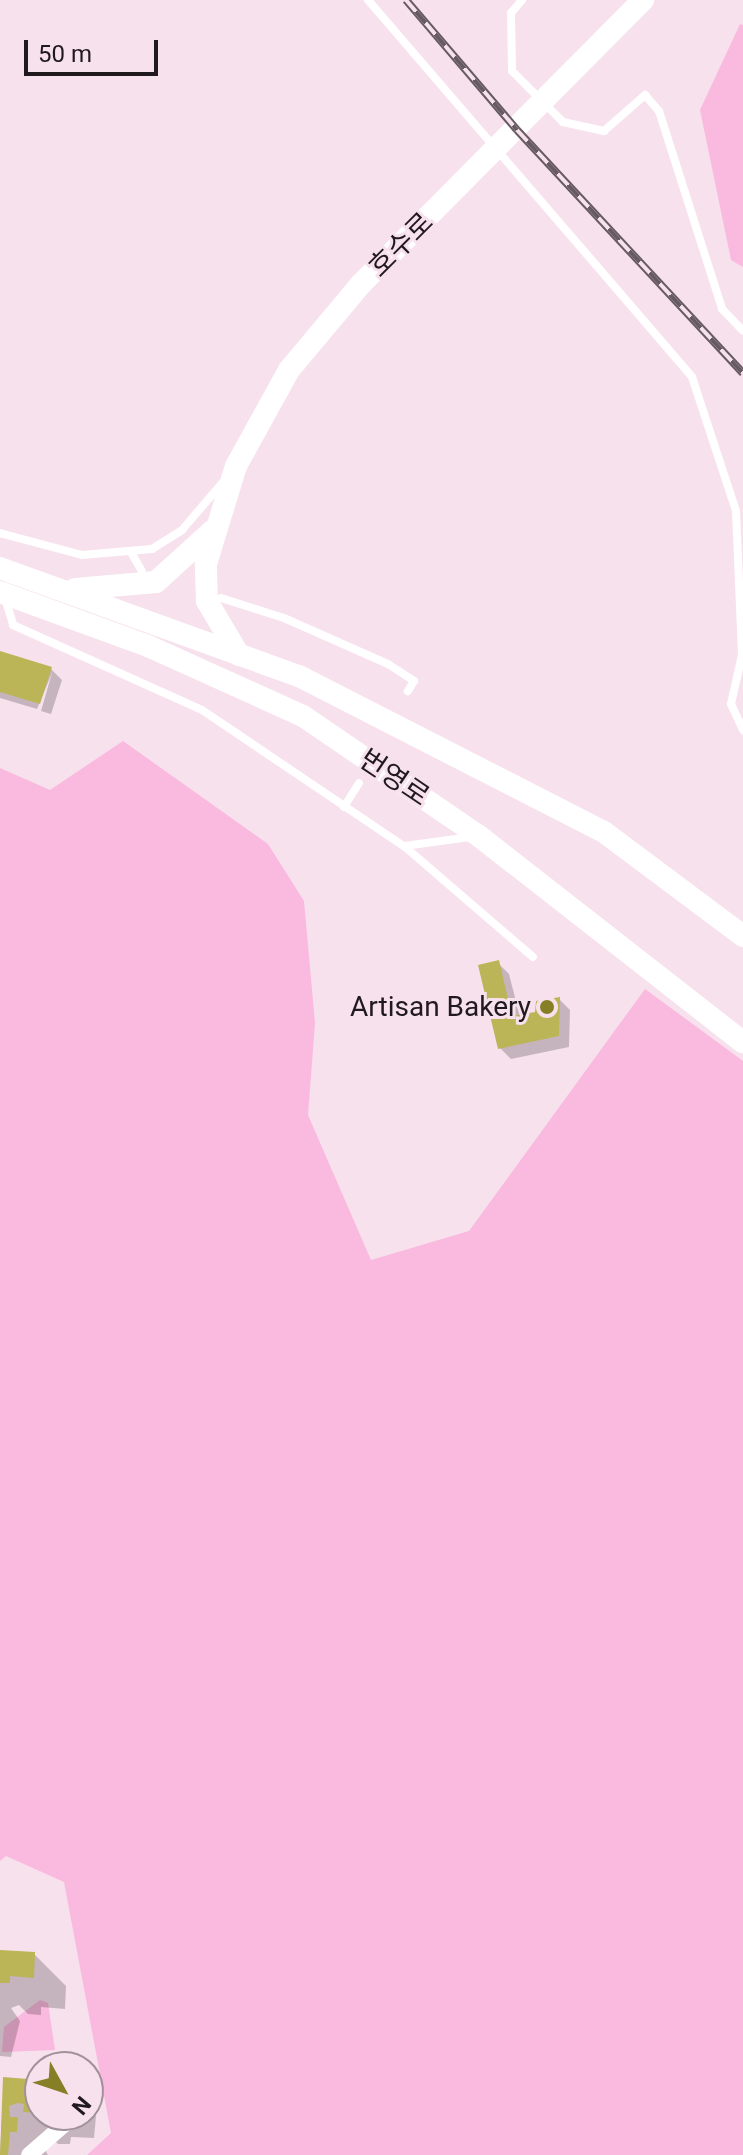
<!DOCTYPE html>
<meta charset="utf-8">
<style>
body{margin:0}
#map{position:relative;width:743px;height:2155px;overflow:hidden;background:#f7e1ed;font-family:Roboto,"Noto Sans KR",sans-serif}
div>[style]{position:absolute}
.green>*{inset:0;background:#fab9de}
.shadow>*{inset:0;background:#0003}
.building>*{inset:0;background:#bcb557}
.lane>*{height:8px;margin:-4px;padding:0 4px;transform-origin:4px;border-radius:4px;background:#fff}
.street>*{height:16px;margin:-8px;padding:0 8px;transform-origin:8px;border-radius:8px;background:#fff}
.secondary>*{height:22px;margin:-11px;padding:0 11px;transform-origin:11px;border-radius:11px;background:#fff}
.rail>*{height:8px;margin-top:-4px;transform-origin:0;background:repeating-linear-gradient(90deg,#f7e1ed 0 15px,#675b61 0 30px);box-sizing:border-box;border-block:2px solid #675b61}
.dots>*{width:22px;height:22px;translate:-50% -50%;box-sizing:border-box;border:4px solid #f7e1ed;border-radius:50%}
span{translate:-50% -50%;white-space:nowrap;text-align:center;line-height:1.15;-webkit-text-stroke:6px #f7e1ed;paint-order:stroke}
.street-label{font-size:28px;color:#20191d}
.poi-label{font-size:28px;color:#20191d}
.right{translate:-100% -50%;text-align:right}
.north{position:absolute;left:24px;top:2051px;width:80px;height:80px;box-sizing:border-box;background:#f7e1ed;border:2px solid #a1919a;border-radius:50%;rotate:130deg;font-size:22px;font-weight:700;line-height:32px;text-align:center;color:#20191d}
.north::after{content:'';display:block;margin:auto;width:28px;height:36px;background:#867f26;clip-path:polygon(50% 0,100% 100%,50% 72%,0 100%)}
.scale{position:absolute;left:24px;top:40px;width:134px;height:36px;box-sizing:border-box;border:4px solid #20191d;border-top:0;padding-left:10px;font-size:24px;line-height:28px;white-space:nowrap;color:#20191d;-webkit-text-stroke:6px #f7e1ed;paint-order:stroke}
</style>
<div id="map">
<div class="green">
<div style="clip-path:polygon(740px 24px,743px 25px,743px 267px,731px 260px,700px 110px)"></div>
<div style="clip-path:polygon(123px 741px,268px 844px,304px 901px,315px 1023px,308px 1115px,371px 1260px,469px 1231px,645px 989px,743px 1061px,743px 2155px,87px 2155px,111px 2133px,64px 1882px,6px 1856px,0 1861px,0 768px,50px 790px)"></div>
<div style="clip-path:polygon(40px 2000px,48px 2003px,55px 2050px,2px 2052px,4px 2027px)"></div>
</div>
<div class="shadow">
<div style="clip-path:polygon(0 653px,51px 669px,62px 680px,51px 714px,41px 711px,52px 673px,37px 709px,0 698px)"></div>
<div style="clip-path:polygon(498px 963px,509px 974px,520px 1017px,537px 1014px,559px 999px,570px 1010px,569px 1047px,511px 1059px,500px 1048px)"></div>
<div style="clip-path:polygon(0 1952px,34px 1954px,66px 1986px,65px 2009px,41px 2007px,41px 2015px,28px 2014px,19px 2005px,11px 2008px,20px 2021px,11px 2057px,0 2056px)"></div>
<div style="clip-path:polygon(4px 2080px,40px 2082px,40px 2115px,88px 2115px,88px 2108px,96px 2116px,94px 2138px,71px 2137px,70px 2144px,58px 2144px,49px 2135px,41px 2143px,48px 2155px,0 2155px)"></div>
</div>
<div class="building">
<div style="clip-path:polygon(0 651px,52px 667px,40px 704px,0 692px)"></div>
<div style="clip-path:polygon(499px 960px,512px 1016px,535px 1012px,536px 1001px,560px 997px,559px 1036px,498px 1049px,478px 965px)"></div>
<div style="clip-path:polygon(0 1950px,35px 1952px,34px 1978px,10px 1976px,10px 1983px,0 1983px)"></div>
<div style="clip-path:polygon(3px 2077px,40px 2080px,39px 2113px,23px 2112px,24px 2104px,18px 2103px,9px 2106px,10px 2117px,18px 2117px,17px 2132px,10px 2132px,8px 2155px,0 2155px)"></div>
</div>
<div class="lane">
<div style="left:368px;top:0;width:497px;rotate:49.3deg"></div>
<div style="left:692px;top:377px;width:141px;rotate:71.8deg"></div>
<div style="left:736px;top:511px;width:144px;rotate:87.6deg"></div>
<div style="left:742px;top:655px;width:50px;rotate:102.7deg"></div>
<div style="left:731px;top:704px;width:29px;rotate:65deg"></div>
<div style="left:522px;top:0;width:17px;rotate:130deg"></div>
<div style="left:511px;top:13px;width:58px;rotate:89deg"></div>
<div style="left:512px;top:71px;width:72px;rotate:45deg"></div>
<div style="left:563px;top:122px;width:42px;rotate:12.4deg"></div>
<div style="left:604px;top:131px;width:55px;rotate:-41.3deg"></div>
<div style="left:645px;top:95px;width:21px;rotate:49deg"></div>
<div style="left:659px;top:111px;width:208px;rotate:72.3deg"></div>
<div style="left:722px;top:309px;width:30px;rotate:46deg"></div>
<div style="left:0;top:533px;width:85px;rotate:15deg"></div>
<div style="left:82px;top:555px;width:70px;rotate:-4.9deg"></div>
<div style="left:152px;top:549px;width:36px;rotate:-32deg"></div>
<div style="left:182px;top:530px;width:63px;rotate:-49.5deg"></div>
<div style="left:132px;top:554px;width:20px;rotate:60deg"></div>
<div style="left:5px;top:598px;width:28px;rotate:73deg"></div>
<div style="left:13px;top:625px;width:207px;rotate:24.2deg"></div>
<div style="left:202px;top:710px;width:244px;rotate:34deg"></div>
<div style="left:404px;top:846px;width:68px;rotate:-7.7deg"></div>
<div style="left:221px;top:598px;width:66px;rotate:17.6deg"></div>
<div style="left:284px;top:618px;width:114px;rotate:23.9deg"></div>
<div style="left:388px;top:664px;width:31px;rotate:33deg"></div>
<div style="left:414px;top:681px;width:12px;rotate:121deg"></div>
<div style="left:344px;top:807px;width:28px;rotate:-58deg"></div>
<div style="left:404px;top:846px;width:170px;rotate:40.7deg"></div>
</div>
<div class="street">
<div style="left:29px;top:2155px;width:61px;rotate:-41deg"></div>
</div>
<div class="secondary">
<div style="left:0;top:568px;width:318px;rotate:19.9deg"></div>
<div style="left:299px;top:676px;width:343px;rotate:27.1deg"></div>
<div style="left:604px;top:832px;width:174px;rotate:36.8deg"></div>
<div style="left:75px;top:589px;width:81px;rotate:-4.9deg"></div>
<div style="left:156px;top:582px;width:76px;rotate:-42.3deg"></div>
<div style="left:0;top:592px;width:158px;rotate:20deg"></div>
<div style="left:148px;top:646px;width:170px;rotate:24.3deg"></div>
<div style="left:303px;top:716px;width:213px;rotate:34.3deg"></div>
<div style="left:479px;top:836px;width:335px;rotate:38deg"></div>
<div style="left:239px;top:655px;width:63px;rotate:-120.7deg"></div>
<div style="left:207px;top:601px;width:37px;rotate:-92deg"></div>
<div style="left:206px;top:564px;width:102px;rotate:-73deg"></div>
<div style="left:236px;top:466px;width:110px;rotate:-61.1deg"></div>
<div style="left:289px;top:370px;width:111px;rotate:-50.1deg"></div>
<div style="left:360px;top:285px;width:402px;rotate:-45.2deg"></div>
</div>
<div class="rail">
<div style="left:406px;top:0;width:171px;rotate:49.5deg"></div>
<div style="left:517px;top:130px;width:332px;rotate:47.1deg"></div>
</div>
<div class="dots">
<div style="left:547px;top:1007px;background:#867f26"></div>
</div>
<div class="street-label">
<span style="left:401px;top:245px;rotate:-45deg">호수로</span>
<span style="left:394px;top:778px;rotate:34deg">번영로</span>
</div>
<div class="poi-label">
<span class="right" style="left:531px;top:1007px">Artisan Bakery</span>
</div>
<div class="north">N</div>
<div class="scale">50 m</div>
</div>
